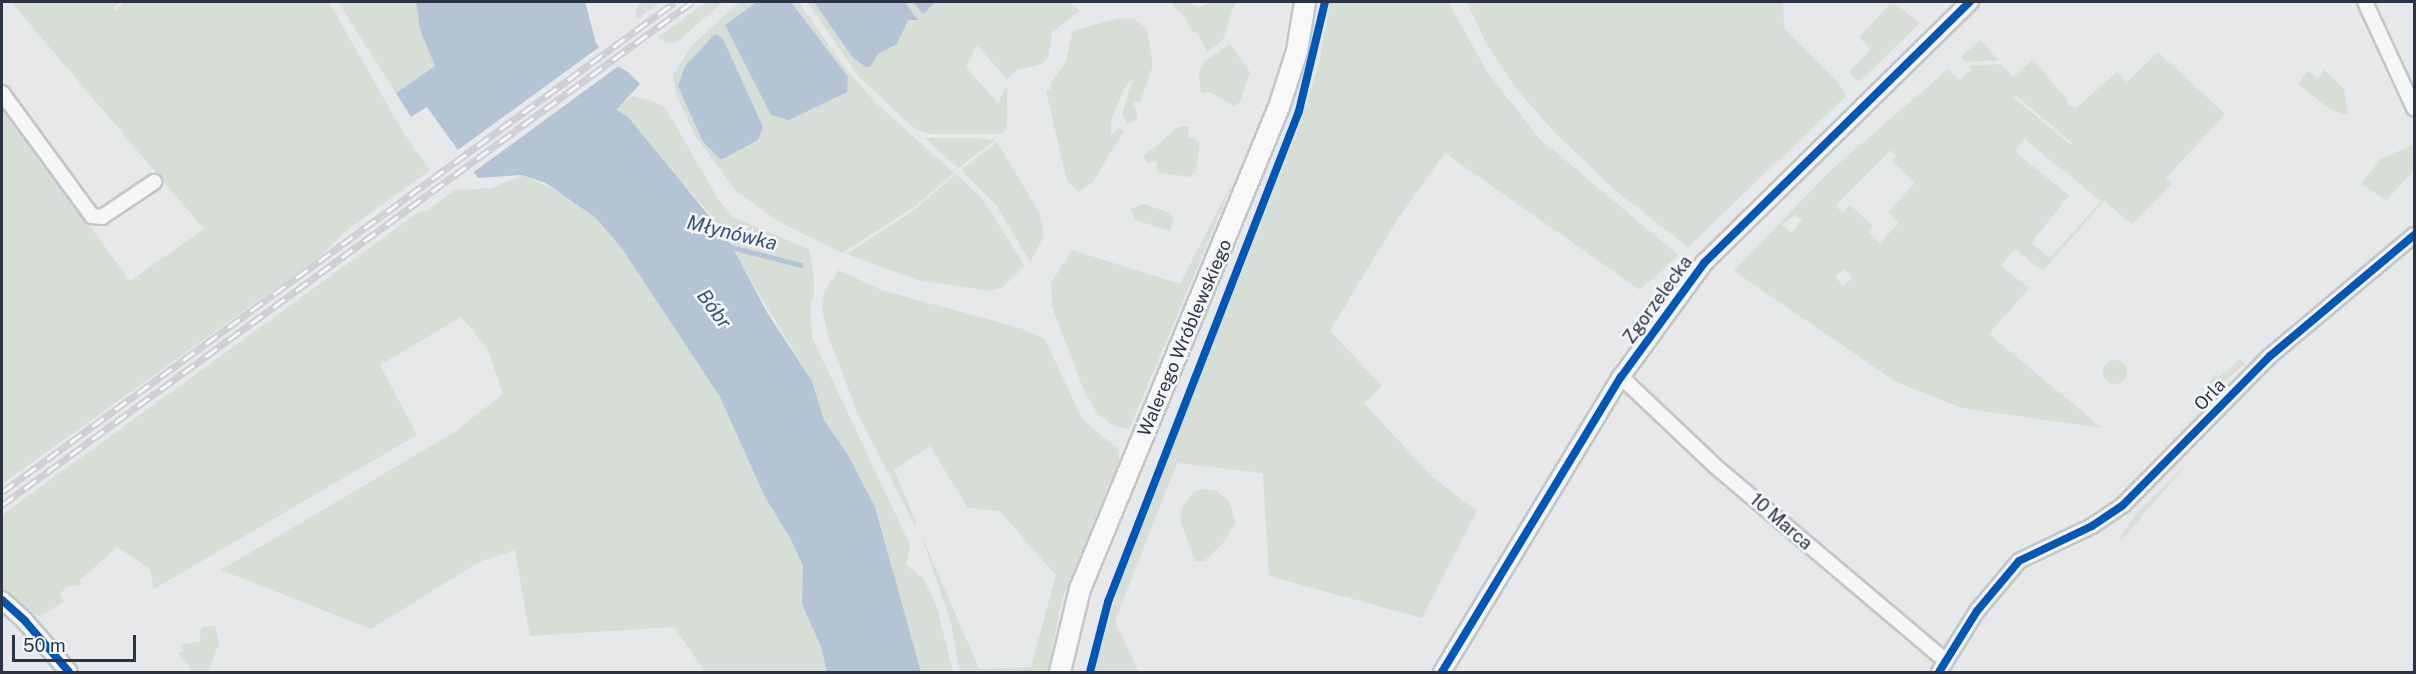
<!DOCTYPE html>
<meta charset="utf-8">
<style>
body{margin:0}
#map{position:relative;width:2416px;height:674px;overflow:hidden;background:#e6e8ea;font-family:"Public Sans",sans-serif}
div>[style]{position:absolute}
.green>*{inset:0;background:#d6ded6}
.round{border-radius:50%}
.water>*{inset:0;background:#b4c4d5}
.pier>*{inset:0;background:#e6e8ea}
.stream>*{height:5px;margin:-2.5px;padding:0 2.5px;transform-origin:2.5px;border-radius:2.5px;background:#b4c4d5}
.roads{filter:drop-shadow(2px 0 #c4c6c8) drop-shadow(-2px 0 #c4c6c8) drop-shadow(0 2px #c4c6c8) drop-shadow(0 -2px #c4c6c8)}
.minor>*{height:14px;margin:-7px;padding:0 7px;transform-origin:7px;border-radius:7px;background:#f5f6f7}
.tertiary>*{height:16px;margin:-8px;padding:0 8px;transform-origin:8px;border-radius:8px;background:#f5f6f7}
.primary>*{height:20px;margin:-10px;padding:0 10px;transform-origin:10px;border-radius:10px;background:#f8f8f8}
.rail>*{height:7px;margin-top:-3.5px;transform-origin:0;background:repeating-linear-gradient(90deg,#f4f6f9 0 14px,#cecfd2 0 28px);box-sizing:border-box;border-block:2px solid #cecfd2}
.cycleway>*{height:8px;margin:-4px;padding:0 4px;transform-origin:4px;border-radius:4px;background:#0057b8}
span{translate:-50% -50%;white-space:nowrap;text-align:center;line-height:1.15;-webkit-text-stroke:5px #f4f6f9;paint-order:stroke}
.street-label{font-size:18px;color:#2b3445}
.water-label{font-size:20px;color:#34527a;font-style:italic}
.frame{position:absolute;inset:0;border:3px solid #2b3445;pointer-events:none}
.scale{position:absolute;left:12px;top:635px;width:124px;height:27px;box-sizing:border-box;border:3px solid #2b3445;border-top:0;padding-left:8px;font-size:18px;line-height:21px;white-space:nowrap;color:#2b3445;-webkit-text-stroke:4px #f4f6f9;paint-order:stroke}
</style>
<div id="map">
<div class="green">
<div style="clip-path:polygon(11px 2px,120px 2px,113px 8px,115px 11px,124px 2px,329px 2px,403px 132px,430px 170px,345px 232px,318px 258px,2px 484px,2px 106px,130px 281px,204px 229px)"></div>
<div style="clip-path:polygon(338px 2px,416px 2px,420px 30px,435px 66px,396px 93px)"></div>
<div style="clip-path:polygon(641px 2px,661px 2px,637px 19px,636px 9px)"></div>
<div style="clip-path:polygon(707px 2px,723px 2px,677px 42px,666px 43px,658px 37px)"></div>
<div style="clip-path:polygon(740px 2px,799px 2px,847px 71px,877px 104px,954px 173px,914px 207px,842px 253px,779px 222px,735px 190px,696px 137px,676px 94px,673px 75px,693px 44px)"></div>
<div style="clip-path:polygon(807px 2px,1069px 2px,1080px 11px,1052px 32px,1048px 59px,1042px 64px,1017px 70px,1007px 79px,977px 45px,966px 67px,998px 103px,1007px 85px,1007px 125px,1002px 134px,931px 134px,915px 129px,859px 77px)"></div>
<div style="clip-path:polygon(1170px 2px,1185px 2px,1200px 7px,1211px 2px,1235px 2px,1223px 40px,1207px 52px,1197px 32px,1193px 33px,1187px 20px)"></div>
<div style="clip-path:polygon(1330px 2px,1448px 2px,1488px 73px,1539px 138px,1678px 255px,1640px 290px,1445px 153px,1397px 220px,1330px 331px,1382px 386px,1364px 403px,1429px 474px,1477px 511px,1422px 618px,1269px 576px,1263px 473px,1177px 463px,1115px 621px,1139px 672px,1094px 672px,1122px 574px,1300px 124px,1319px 63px)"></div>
<div style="clip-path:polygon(1467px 2px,1783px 2px,1784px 29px,1839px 84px,1846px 96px,1688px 247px,1616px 191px,1552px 130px,1516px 88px,1486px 43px)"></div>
<div style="clip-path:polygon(1890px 4px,1896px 5px,1920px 23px,1859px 82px,1849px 72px,1871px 50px,1859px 37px)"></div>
<div style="clip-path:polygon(1119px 18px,1134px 19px,1147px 29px,1153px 65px,1140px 102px,1135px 101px,1132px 105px,1137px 110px,1137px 119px,1127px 124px,1122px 114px,1133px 78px,1123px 90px,1111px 120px,1111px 135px,1119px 128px,1124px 131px,1092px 183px,1079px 192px,1067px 181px,1046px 91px,1051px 89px,1050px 84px,1065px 64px,1073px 31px)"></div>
<div style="clip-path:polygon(1980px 40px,1998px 60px,1965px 62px,1961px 57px)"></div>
<div style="clip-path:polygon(1230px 44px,1250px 72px,1240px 102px,1234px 106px,1210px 92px,1201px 93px,1199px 73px,1204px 62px)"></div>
<div style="clip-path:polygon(evenodd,2158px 52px,2225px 114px,2166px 178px,2172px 183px,2132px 224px,2104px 201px,2043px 271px,2015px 249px,2001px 266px,2029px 288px,1989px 334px,2102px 428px,1962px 408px,1896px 382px,1734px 271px,1830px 171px,1947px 70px,1960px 80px,1971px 70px,1968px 66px,2001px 64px,2013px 77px,2033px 60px,2067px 99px,2068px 105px,2076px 108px,2117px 72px,2127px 82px,2158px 52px,2016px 95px,2072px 143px,2071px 145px,2014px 98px,2016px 95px,2158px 52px,2024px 139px,2101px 201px,2050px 258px,2031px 243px,2069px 196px,2015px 151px,2024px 139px,2158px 52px,1891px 150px,1896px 155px,1892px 161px,1915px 183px,1888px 212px,1899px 223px,1880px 243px,1868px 232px,1873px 226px,1850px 205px,1843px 213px,1835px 206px,1891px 150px,2158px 52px,1795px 215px,1802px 220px,1791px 233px,1782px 225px,1795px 215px,2158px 52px,1844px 269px,1852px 278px,1843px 286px,1835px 277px,1844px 269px)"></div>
<div style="clip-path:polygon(2324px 70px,2344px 89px,2348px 115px,2331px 110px,2298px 84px,2308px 71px,2318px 79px)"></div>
<div style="clip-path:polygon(631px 96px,654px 101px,666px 109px,720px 202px,733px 217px,809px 249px,814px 276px,814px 295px,810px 304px,812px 337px,910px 545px,906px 565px,924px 579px,937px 608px,953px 672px,921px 672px,875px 507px,848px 455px,824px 420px,812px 381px,711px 215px,616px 109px)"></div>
<div style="clip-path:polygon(1180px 126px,1189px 127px,1188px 138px,1194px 137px,1200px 143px,1196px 171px,1190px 177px,1162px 173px,1157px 171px,1157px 161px,1148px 163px,1143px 156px)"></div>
<div style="clip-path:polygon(925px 138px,977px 138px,995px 140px,958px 168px)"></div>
<div style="clip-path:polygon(997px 142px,1039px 212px,1044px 236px,1030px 262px,996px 205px,961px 170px)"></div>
<div style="clip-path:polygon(2413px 145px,2414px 170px,2386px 201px,2361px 183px,2382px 158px)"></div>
<div style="clip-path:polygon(956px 174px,983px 200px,1025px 266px,1003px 287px,990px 291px,918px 280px,846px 254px,910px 213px)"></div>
<div style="clip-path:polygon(523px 175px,568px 196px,596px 218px,623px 250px,720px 397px,803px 566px,802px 604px,821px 647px,827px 672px,705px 672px,674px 627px,530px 636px,515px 550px,479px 562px,371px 629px,221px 570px,453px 433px,503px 394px,487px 348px,461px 317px,380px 365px,417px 435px,154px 589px,150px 569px,117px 547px,80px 580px,81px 586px,69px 586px,60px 593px,64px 601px,40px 617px,2px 590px,2px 515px,423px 209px,425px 212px,455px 190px,492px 188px)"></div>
<div style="clip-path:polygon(1235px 177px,1131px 425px,1127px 429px,1112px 425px,1097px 413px,1084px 391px,1052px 307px,1051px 283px,1072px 250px,1180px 284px)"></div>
<div style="clip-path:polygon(1144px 204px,1170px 213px,1174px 221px,1170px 231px,1135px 220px,1131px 209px)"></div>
<div style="clip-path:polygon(839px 270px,881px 290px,1020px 328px,1045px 339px,1082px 419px,1119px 450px,1119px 461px,1062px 599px,1048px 672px,960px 672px,951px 623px,921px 534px,979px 669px,1031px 667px,1056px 575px,999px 511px,968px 508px,930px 446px,894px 470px,917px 524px,914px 524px,857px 412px,828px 335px,822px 309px,825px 290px)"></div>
<div style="clip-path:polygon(2240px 359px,2245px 364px,2198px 405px,2214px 374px,2218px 378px)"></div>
<div class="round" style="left:2103px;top:360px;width:24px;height:24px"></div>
<div style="clip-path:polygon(2185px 466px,2122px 540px,2120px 538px,2138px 511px)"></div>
<div style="clip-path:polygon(1205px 489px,1215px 490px,1229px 501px,1236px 523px,1223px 543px,1204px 561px,1195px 561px,1180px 519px,1183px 506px,1193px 492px)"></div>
<div style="clip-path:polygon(215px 625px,219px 644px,208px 672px,194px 672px,178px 653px,184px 651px,180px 645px,200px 641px,201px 628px)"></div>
</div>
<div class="water">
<div style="clip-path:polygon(416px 2px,585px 2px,596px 43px,612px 63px,628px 72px,640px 84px,616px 110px,628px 117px,728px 239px,768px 314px,812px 381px,824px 420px,848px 455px,875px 507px,921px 672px,827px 672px,821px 647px,802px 604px,803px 566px,790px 538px,765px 497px,720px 397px,623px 250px,596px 218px,546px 183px,522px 175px,478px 178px,427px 107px,411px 117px,396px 93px,435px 66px,420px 30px)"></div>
<div style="clip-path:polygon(757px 2px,791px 2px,848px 77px,847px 92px,789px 120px,771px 115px,725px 25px)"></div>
<div style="clip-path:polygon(814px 2px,905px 2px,918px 20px,908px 20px,897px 44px,878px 54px,870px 67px,866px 67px,853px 58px)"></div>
<div style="clip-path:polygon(913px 2px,935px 2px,923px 14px)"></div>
<div style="clip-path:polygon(715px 34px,723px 39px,763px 127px,758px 140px,721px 160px,703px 142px,678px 86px,685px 66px)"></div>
</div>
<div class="pier">
<div style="clip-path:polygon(602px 45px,614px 61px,626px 67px,620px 65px,471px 174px,455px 152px)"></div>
</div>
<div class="stream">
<div style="left:727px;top:246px;width:76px;rotate:14.4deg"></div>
</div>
<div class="roads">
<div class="minor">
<div style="left:2365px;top:2px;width:117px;rotate:65.2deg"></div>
<div style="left:2px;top:93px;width:152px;rotate:53.8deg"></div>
<div style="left:92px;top:216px;width:10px;rotate:6deg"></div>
<div style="left:102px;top:217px;width:63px;rotate:-33.9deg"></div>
<div style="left:1621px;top:377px;width:129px;rotate:43.4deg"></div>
<div style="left:1715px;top:466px;width:302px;rotate:40.2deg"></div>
<div style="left:1939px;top:672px;width:72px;rotate:-58.1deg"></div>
<div style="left:1977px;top:611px;width:65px;rotate:-50deg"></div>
<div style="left:2019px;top:561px;width:81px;rotate:-25.6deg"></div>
<div style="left:2092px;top:526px;width:37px;rotate:-34deg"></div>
<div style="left:2123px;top:505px;width:209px;rotate:-45.4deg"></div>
<div style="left:2270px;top:356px;width:188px;rotate:-40deg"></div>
</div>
<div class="tertiary">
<div style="left:2px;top:600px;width:31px;rotate:42deg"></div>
<div style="left:25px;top:621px;width:67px;rotate:49.2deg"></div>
<div style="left:1442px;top:672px;width:345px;rotate:-58.8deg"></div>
<div style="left:1621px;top:377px;width:141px;rotate:-53.9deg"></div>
<div style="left:1704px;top:263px;width:373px;rotate:-44.5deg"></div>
</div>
<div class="primary">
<div style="left:1060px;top:672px;width:85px;rotate:-76.5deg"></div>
<div style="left:1080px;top:589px;width:521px;rotate:-67.57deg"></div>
<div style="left:1279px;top:107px;width:59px;rotate:-72.2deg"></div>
<div style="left:1297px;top:51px;width:50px;rotate:-80.7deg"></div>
</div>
</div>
<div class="rail">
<div style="left:2px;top:492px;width:832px;rotate:-36.06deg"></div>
<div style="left:2px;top:505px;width:854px;rotate:-36.09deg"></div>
</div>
<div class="cycleway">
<div style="left:2px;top:600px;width:31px;rotate:42deg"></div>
<div style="left:25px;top:621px;width:67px;rotate:49.2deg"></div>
<div style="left:1090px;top:672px;width:72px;rotate:-75.6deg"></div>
<div style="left:1108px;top:602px;width:527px;rotate:-68.74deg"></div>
<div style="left:1299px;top:111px;width:112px;rotate:-76.6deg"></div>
<div style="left:1442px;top:672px;width:345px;rotate:-58.8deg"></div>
<div style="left:1621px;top:377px;width:141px;rotate:-53.9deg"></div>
<div style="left:1704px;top:263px;width:373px;rotate:-44.5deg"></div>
<div style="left:1939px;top:672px;width:72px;rotate:-58.1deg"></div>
<div style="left:1977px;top:611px;width:65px;rotate:-50deg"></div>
<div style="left:2019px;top:561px;width:81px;rotate:-25.6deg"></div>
<div style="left:2092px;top:526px;width:37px;rotate:-34deg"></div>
<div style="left:2123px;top:505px;width:209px;rotate:-45.4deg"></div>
<div style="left:2270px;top:356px;width:188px;rotate:-40deg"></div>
</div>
<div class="street-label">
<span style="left:1658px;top:300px;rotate:-54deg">Zgorzelecka</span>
<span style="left:1185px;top:338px;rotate:-67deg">Walerego Wróblewskiego</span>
<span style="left:2210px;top:395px;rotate:-46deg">Orla</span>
<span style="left:1781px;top:522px;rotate:41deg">10 Marca</span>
</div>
<div class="water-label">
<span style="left:732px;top:233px;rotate:14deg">Młynówka</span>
<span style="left:714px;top:309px;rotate:54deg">Bóbr</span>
</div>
<div class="frame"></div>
<div class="scale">50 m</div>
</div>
